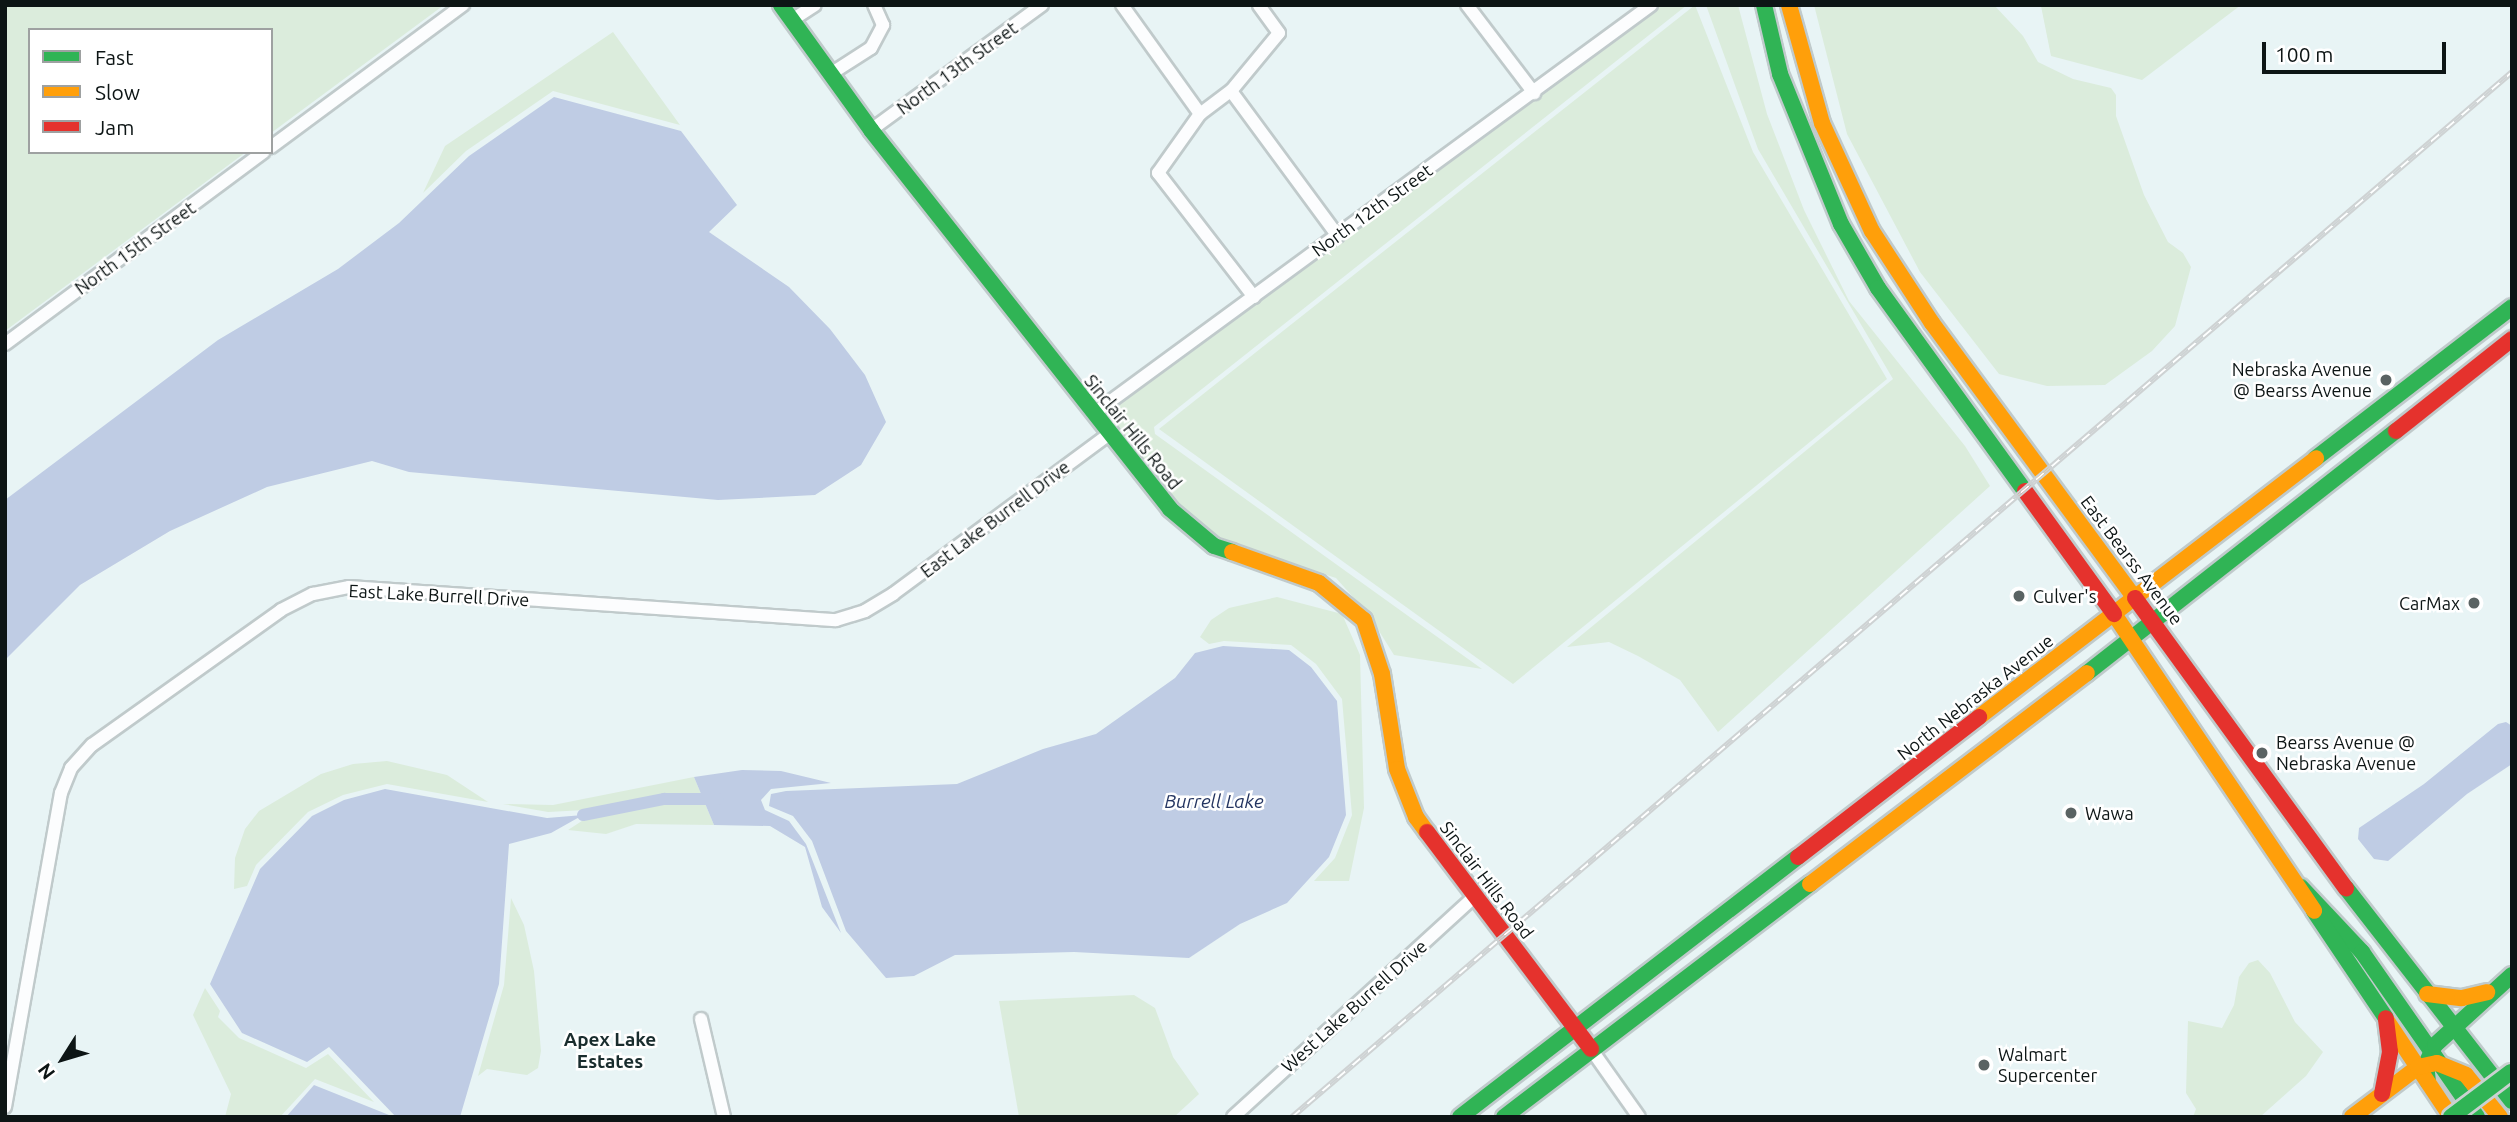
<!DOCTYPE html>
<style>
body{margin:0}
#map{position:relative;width:2517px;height:1122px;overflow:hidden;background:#e8f4f5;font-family:Ubuntu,sans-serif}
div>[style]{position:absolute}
.green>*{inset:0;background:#dbecdc}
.water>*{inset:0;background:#bfcce4}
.canal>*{height:12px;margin:-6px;padding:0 6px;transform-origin:6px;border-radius:6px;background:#bfcce4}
.roads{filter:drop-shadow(2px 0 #c0cacb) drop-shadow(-2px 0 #c0cacb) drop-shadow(0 2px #c0cacb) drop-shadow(0 -2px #c0cacb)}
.street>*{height:12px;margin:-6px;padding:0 6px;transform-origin:6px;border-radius:6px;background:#fcfdfe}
.fast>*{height:16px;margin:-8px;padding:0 8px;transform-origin:8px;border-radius:8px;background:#30b455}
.slow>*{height:16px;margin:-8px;padding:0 8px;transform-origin:8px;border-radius:8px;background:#ff9f0a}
.jam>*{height:16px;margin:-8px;padding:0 8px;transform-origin:8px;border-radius:8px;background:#e5322d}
.rail>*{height:6px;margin-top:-3px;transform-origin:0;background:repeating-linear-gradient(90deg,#fff 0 10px,#ced2d3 0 20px);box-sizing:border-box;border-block:2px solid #ced2d3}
.bridges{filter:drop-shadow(2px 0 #cbd1d1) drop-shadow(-2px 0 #cbd1d1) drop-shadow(0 2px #cbd1d1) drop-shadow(0 -2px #cbd1d1)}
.fast-bridge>*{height:16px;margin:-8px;padding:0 8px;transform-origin:8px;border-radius:8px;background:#30b455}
.dots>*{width:19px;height:19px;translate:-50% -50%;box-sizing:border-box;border:4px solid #fff;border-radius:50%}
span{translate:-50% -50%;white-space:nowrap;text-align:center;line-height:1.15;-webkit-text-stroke:5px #fff;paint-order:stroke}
.street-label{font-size:18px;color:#0d1515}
.poi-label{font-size:18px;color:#0d1515}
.right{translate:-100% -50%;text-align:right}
.left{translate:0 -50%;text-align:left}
.water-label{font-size:19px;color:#243561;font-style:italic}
.neighbourhood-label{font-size:19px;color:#1a2d2e;font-weight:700}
.frame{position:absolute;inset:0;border:7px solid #0d1515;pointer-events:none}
.legend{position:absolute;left:28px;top:28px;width:245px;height:126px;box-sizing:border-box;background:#fff;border:2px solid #9ea1a1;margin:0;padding:9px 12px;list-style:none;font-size:21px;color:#0d1515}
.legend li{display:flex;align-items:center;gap:14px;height:35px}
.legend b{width:35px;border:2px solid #9ea1a1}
.north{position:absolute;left:28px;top:1024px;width:70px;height:70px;-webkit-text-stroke:5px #fff;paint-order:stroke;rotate:233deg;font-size:19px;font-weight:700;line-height:28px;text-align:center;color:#0d1515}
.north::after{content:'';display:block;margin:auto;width:24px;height:32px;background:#0d1515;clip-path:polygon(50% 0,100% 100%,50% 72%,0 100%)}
.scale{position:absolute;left:2262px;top:42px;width:184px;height:32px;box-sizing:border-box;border:4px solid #0d1515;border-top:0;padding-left:9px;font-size:21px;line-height:24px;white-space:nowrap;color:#0d1515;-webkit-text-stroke:5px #fff;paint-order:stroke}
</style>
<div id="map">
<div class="green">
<div style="clip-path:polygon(5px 5px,444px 5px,271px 133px,271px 30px,30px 30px,30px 152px,246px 152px,5px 331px)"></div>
<div style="clip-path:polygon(1662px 5px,1687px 5px,1154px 427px,1155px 434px,1482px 669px,1394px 655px,1369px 615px,1336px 578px,1218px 540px,1167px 494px,1103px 415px)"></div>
<div style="clip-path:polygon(1695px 5px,1753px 152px,1887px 379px,1513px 684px,1159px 429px)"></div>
<div style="clip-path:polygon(1706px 5px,1738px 5px,1767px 114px,1804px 210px,1849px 301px,1965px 446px,1990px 486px,1718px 732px,1680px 680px,1638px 656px,1609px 642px,1567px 647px,1893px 379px,1758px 149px)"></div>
<div style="clip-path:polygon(1814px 5px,1994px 5px,2023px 36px,2038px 62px,2073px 79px,2111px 88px,2116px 95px,2116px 116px,2144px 195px,2168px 242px,2183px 253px,2191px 267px,2175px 326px,2152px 351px,2105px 385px,2047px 386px,1999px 374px,1920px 272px,1847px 134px)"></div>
<div style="clip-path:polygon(2241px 5px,2142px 80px,2051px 56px,2041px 6px)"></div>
<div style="clip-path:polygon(613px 32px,680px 125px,553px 91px,466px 151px,423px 193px,445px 146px)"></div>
<div style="clip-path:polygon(1277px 597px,1342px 614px,1360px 655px,1364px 808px,1349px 881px,1314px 881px,1335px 858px,1352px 815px,1342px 699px,1316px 664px,1291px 645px,1224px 641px,1209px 644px,1200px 637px,1211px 620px,1229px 608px)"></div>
<div style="clip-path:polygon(387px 761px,447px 775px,488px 802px,387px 784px,343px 795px,308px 812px,256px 865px,247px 886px,234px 889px,235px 858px,245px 829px,259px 811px,321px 774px,353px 764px)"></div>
<div style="clip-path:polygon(694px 777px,714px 825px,636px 824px,606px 834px,568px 830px,588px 817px,585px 810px,548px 812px,503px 804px,553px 805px)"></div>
<div style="clip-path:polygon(511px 898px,524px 925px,534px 971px,541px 1051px,538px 1068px,527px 1075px,487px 1069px,478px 1076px,504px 985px)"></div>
<div style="clip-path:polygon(2258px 960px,2270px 973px,2295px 1022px,2323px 1052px,2306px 1076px,2260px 1117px,2193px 1117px,2196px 1109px,2186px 1093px,2188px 1021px,2222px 1028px,2234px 1005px,2239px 977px,2249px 963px)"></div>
<div style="clip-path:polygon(205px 988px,220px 1011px,218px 1017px,239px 1038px,306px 1068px,328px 1054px,374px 1102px,315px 1079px,280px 1117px,225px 1117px,231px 1094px,193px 1015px)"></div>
<div style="clip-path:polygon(1134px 995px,1155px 1008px,1173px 1057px,1199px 1094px,1174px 1117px,1019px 1117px,999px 1001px)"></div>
</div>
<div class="water">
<div style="clip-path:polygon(554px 97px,681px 131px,737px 205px,709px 232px,789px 287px,830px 329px,865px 375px,886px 422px,861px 465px,815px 495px,718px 500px,409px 472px,372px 461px,267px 487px,170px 531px,80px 585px,5px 660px,5px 500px,218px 340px,338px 269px,399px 223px,469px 156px)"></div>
<div style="clip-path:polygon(1223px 646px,1289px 650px,1311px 667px,1337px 701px,1346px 815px,1329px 857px,1287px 903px,1240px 924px,1189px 958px,1074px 952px,955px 955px,914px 976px,886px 978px,846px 931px,812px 841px,793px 816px,769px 806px,771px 794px,786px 791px,957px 784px,1043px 749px,1096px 734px,1175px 678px,1195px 653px)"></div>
<div style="clip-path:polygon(2506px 722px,2512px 726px,2512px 764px,2467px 794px,2388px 861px,2374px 859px,2358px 839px,2359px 828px,2424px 784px,2498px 724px)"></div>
<div style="clip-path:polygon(742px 770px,781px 771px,831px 783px,771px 789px,761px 800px,765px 810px,789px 821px,806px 844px,841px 933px,822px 907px,805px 847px,770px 826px,714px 825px,694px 777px)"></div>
<div style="clip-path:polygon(385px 789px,547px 818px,583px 815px,551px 833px,509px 844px,499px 984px,460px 1117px,396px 1117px,329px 1047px,307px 1062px,242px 1033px,210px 984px,260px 869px,312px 816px,344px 800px)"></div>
<div style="clip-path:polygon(314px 1085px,394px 1117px,286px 1117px)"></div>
</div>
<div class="canal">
<div style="left:583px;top:815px;width:83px;rotate:-11.2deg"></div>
<div style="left:664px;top:799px;width:54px"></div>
</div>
<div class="roads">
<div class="street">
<div style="left:1122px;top:5px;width:134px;rotate:54.4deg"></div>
<div style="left:1467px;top:5px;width:111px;rotate:52.7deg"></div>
<div style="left:792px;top:20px;width:27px;rotate:-33deg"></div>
<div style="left:832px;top:73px;width:46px;rotate:-32.7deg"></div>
<div style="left:871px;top:48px;width:26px;rotate:-62deg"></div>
<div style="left:883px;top:25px;width:22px;rotate:-114deg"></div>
<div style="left:1231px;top:91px;width:180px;rotate:53.6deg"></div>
<div style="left:871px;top:130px;width:212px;rotate:-36.2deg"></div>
<div style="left:271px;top:147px;width:239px;rotate:-36.5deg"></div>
<div style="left:1254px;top:297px;width:157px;rotate:-127.7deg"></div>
<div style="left:1158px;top:173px;width:72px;rotate:-54.6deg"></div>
<div style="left:1200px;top:114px;width:39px;rotate:-37deg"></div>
<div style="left:1231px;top:91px;width:75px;rotate:-50.4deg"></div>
<div style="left:1279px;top:33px;width:34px;rotate:-126deg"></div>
<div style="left:5px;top:344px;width:322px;rotate:-36.6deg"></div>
<div style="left:1093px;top:414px;width:692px;rotate:-36.24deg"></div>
<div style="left:701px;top:1019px;width:101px;rotate:76.8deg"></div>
<div style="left:1591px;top:1049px;width:83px;rotate:54.8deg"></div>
<div style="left:5px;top:1107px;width:319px;rotate:-79.9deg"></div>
<div style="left:61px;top:793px;width:27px;rotate:-68deg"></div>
<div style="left:71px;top:768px;width:31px;rotate:-48deg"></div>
<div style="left:92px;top:745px;width:232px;rotate:-35.5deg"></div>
<div style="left:281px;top:610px;width:36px;rotate:-27deg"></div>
<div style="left:313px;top:594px;width:37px;rotate:-11deg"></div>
<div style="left:349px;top:587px;width:488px;rotate:3.9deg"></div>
<div style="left:836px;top:620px;width:30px;rotate:-17deg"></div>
<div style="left:865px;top:611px;width:33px;rotate:-31deg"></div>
<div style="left:893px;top:594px;width:269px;rotate:-36.5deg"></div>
<div style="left:1233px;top:1117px;width:328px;rotate:-42.4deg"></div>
</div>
<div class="fast">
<div style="left:781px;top:5px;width:154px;rotate:54.2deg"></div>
<div style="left:871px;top:130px;width:483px;rotate:51.7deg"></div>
<div style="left:1170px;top:509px;width:57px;rotate:40.1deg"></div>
<div style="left:1214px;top:546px;width:19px;rotate:18deg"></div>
<div style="left:1764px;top:5px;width:71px;rotate:76.9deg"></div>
<div style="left:1780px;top:74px;width:162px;rotate:67.9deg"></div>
<div style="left:1841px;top:224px;width:74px;rotate:60deg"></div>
<div style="left:1878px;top:288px;width:251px;rotate:54.1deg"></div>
<div style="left:2316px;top:458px;width:247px;rotate:-37.6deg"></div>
<div style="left:2087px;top:673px;width:392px;rotate:-38.1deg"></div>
<div style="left:2301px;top:887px;width:89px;rotate:46.8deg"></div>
<div style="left:2362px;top:952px;width:201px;rotate:55.1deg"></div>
<div style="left:2346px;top:888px;width:270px;rotate:52.1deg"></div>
<div style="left:2314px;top:911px;width:129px;rotate:56.1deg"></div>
<div style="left:2428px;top:1082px;width:18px;rotate:-96deg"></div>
<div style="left:2426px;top:1064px;width:21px;rotate:-65deg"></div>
<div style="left:2435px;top:1045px;width:104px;rotate:-42.3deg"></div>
<div style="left:1460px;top:1117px;width:426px;rotate:-37.6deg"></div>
<div style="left:1504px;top:1117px;width:385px;rotate:-37.3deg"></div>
</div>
<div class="slow">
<div style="left:1789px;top:5px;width:123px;rotate:74.4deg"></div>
<div style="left:1822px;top:123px;width:119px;rotate:65.2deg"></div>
<div style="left:1872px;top:231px;width:110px;rotate:56.9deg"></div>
<div style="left:1932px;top:323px;width:342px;rotate:53.6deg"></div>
<div style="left:1232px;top:552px;width:92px;rotate:19.6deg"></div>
<div style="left:1319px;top:583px;width:58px;rotate:39.4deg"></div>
<div style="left:1364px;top:620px;width:57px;rotate:71.6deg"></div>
<div style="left:1382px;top:674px;width:96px;rotate:81deg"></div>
<div style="left:1397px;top:769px;width:52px;rotate:68.4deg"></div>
<div style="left:1416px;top:817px;width:19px;rotate:54deg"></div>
<div style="left:2114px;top:614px;width:358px;rotate:56deg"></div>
<div style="left:1979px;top:717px;width:425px;rotate:-37.5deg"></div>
<div style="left:1810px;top:884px;width:348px;rotate:-37.3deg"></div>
<div style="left:2427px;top:994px;width:35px;rotate:7deg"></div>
<div style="left:2462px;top:998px;width:26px;rotate:-13deg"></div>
<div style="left:2387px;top:1021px;width:115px;rotate:56.3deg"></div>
<div style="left:2352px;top:1117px;width:83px;rotate:-37.1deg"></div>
<div style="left:2418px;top:1067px;width:19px;rotate:-12deg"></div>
<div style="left:2437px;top:1063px;width:31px;rotate:22deg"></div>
<div style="left:2466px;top:1075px;width:54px;rotate:51deg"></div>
</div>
<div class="jam">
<div style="left:2396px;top:431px;width:148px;rotate:-38.4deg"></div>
<div style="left:2025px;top:491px;width:152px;rotate:54.1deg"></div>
<div style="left:2135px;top:598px;width:359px;rotate:54deg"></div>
<div style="left:1427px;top:832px;width:272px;rotate:52.9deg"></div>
<div style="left:1798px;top:857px;width:229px;rotate:-37.7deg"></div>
<div style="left:2382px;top:1094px;width:43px;rotate:-79.2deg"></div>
<div style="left:2390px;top:1052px;width:34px;rotate:-97deg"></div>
</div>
</div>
<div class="rail">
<div style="left:1292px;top:1117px;width:1606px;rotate:-40.58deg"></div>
</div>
<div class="bridges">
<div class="fast-bridge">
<div style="left:2451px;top:1117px;width:75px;rotate:-36.9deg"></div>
</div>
</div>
<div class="dots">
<div style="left:2386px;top:380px;background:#5a6363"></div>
<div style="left:2019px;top:596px;background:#5a6363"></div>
<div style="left:2474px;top:603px;background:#5a6363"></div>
<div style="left:2262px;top:753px;background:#5a6363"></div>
<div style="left:2071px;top:813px;background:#5a6363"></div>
<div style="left:1984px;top:1065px;background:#5a6363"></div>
</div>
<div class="street-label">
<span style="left:957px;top:68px;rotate:-36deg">North 13th Street</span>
<span style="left:1372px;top:210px;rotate:-36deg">North 12th Street</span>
<span style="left:135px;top:248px;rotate:-36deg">North 15th Street</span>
<span style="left:1133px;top:432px;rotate:51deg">Sinclair Hills Road</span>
<span style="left:995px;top:519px;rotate:-37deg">East Lake Burrell Drive</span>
<span style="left:2132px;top:560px;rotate:53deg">East Bearss Avenue</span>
<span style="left:439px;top:595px;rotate:3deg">East Lake Burrell Drive</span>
<span style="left:1975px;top:697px;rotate:-38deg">North Nebraska Avenue</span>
<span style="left:1487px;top:880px;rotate:53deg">Sinclair Hills Road</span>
<span style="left:1354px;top:1006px;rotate:-42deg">West Lake Burrell Drive</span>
</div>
<div class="poi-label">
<span class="right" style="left:2372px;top:380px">Nebraska Avenue<br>@ Bearss Avenue</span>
<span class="left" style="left:2033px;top:596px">Culver's</span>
<span class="right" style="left:2460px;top:603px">CarMax</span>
<span class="left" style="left:2276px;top:753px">Bearss Avenue @<br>Nebraska Avenue</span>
<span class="left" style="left:2085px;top:813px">Wawa</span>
<span class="left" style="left:1998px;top:1065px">Walmart<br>Supercenter</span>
</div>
<div class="water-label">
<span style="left:1214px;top:802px">Burrell Lake</span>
</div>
<div class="neighbourhood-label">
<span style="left:610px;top:1051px">Apex Lake<br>Estates</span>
</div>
<div class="frame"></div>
<ul class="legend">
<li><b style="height:9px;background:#30b455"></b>Fast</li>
<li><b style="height:9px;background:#ff9f0a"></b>Slow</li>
<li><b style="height:9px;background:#e5322d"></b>Jam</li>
</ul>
<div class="north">N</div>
<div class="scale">100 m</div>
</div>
